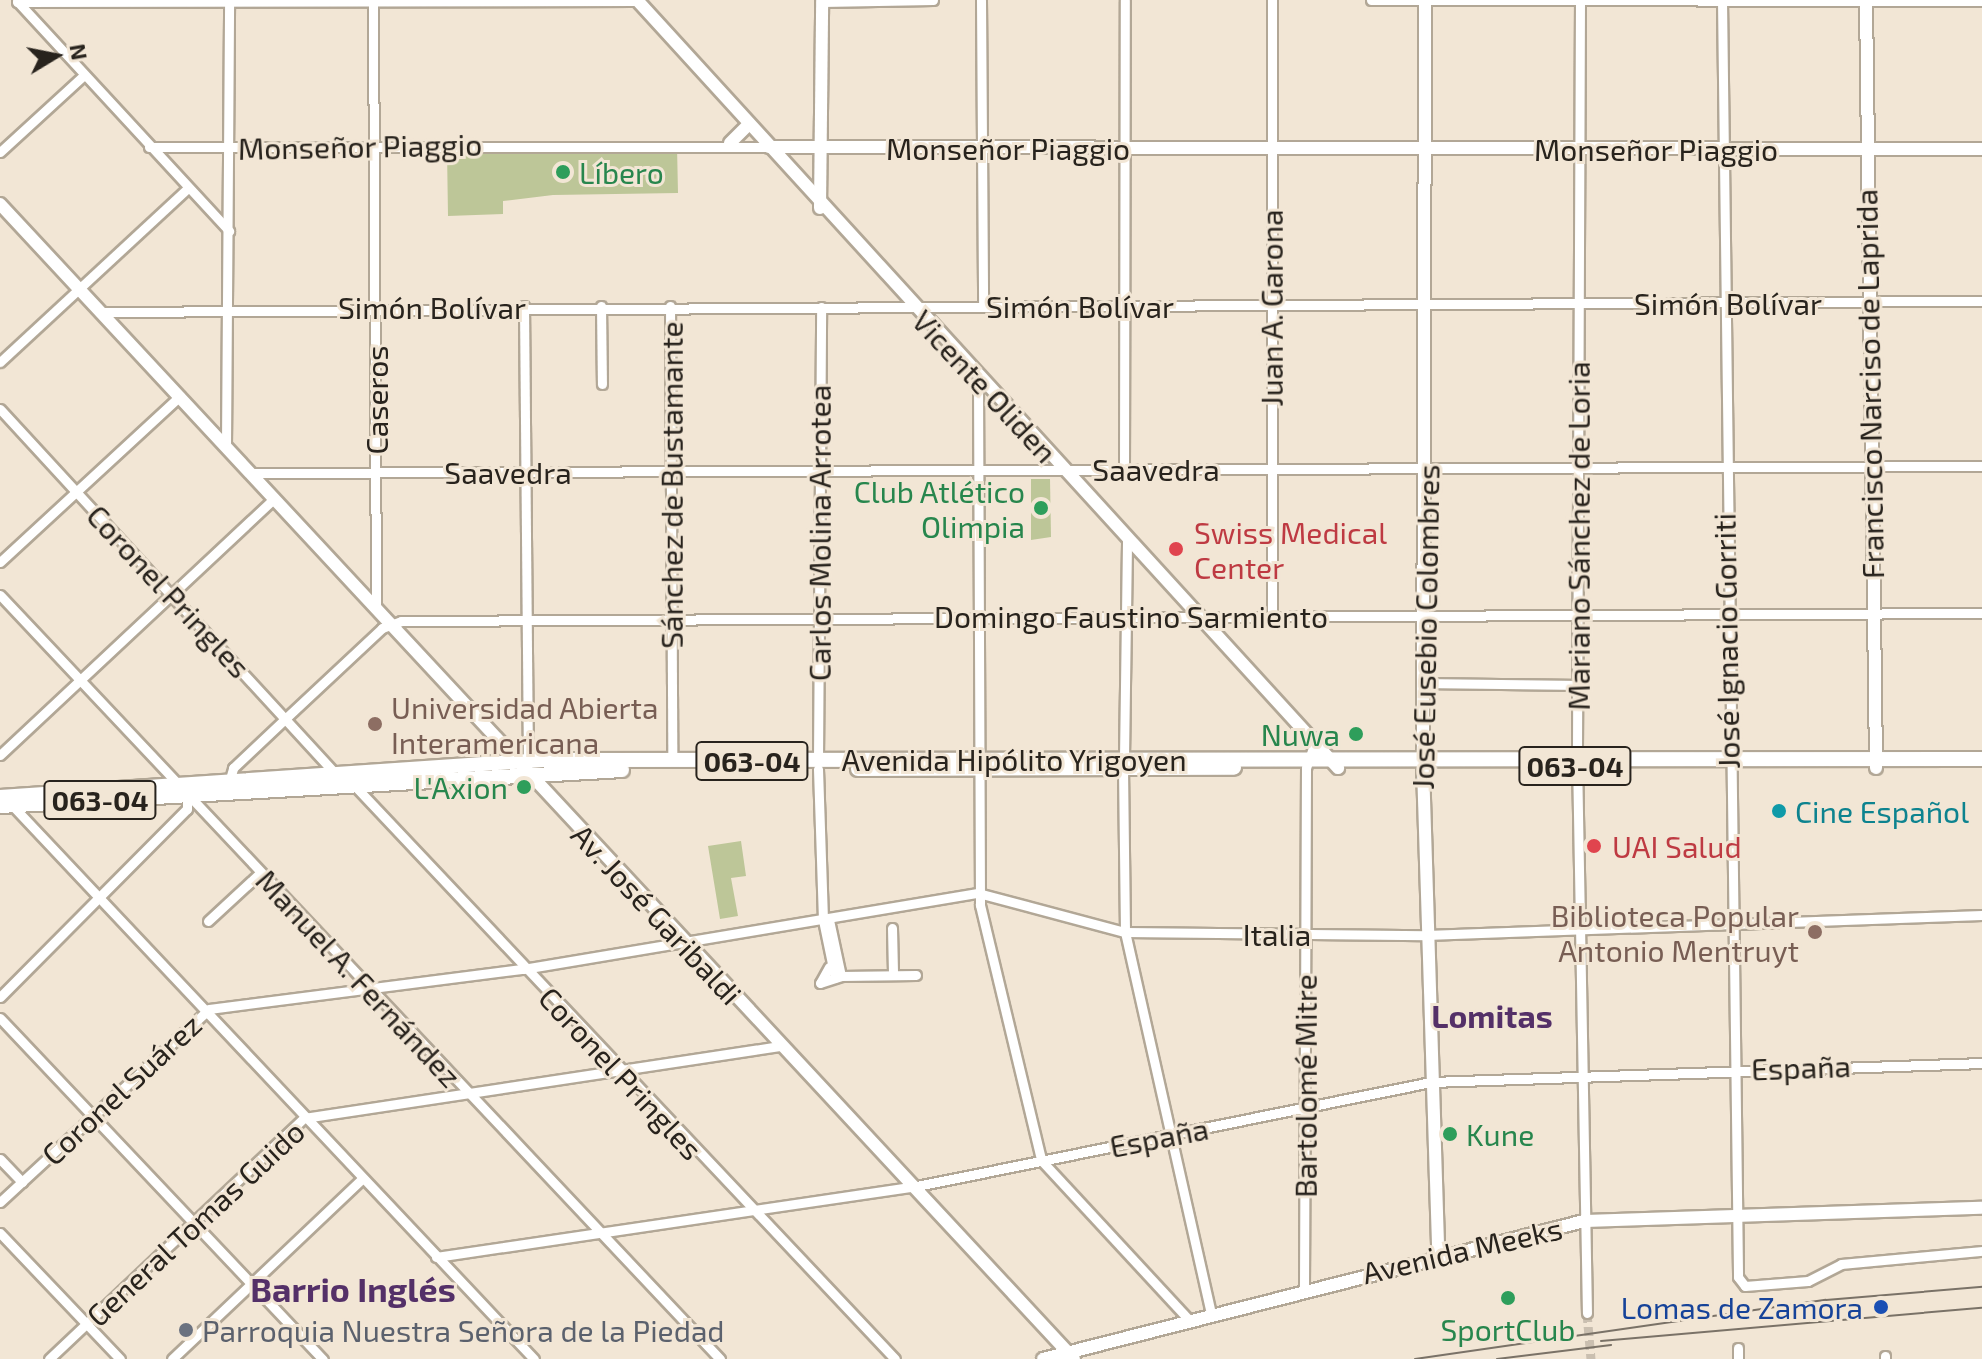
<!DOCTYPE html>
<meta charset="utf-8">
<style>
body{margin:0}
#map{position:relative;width:1982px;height:1359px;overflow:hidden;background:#f2e6d5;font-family:"Exo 2",sans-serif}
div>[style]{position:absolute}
.green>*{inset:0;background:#bdc698}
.street-tunnel>*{height:9px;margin-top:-4.5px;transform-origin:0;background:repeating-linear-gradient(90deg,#cabfb0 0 9px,transparent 0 13.5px)}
.roads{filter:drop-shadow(2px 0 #b2a796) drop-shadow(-2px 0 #b2a796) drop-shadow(0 2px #b2a796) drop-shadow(0 -2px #b2a796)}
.street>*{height:9px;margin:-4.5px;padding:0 4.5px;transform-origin:4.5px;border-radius:4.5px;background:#fff}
.secondary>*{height:12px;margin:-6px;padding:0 6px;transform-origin:6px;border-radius:6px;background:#fff}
.primary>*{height:14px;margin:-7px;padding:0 7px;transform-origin:7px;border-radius:7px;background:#fff}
.rail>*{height:2px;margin:-1px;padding:0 1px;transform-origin:1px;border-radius:1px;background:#7a7267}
.dots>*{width:22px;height:22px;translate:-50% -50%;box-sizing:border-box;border:4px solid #f2e6d5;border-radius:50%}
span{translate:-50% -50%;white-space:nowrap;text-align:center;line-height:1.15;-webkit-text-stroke:6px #f2e6d5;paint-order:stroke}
.shield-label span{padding:2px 6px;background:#f2e6d5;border:2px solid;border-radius:6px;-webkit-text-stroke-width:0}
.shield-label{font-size:28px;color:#28231d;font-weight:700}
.street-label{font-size:30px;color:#28231d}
.leisure-label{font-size:30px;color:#27864d}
.left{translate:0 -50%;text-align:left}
.right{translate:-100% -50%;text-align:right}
.health-label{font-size:30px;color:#be3a42}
.education-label{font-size:30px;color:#785e54}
.culture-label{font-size:30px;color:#0d838f}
.transit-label{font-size:30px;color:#164399}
.worship-label{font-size:30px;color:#5b616d}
.neighbourhood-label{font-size:32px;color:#543068;font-weight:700}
.quarter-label{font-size:34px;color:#543068;font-weight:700}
.north{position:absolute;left:16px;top:16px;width:80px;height:80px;-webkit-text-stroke:6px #f2e6d5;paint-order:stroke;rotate:80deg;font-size:22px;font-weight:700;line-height:32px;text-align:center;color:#28231d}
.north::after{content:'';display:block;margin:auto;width:28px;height:36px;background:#28231d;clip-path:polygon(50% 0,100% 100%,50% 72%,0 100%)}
</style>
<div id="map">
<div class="green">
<div style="clip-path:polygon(677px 146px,678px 193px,553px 195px,503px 201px,503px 214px,448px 216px,447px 151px)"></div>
<div style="clip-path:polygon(1031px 479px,1050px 479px,1051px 537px,1031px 540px)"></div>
<div style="clip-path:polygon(741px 841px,746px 876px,731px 878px,738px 916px,720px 919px,708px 846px)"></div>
</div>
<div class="street-tunnel">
<div style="left:1587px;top:1313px;width:46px;rotate:85deg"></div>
</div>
<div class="roads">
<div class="street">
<div style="left:373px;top:0;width:608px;rotate:89.72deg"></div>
<div style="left:981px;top:0;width:306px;rotate:89.6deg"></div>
<div style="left:1371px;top:0;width:611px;rotate:0.09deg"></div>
<div style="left:1580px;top:0;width:758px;rotate:90.23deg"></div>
<div style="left:1577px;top:758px;width:555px;rotate:88.97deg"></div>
<div style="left:1722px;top:0;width:1277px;rotate:89.28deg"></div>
<div style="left:1738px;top:1277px;width:11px;rotate:52deg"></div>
<div style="left:1745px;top:1286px;width:63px;rotate:-4.5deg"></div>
<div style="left:1808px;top:1281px;width:37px;rotate:-27deg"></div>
<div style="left:1841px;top:1264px;width:142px;rotate:-5.3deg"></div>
<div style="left:17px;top:1px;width:313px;rotate:47.3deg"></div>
<div style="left:17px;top:2px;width:621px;rotate:-0.09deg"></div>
<div style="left:822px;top:2px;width:111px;rotate:-1deg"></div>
<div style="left:149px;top:147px;width:620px"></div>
<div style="left:0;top:152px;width:114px;rotate:-42.5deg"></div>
<div style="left:524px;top:306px;width:457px;rotate:89.5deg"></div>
<div style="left:601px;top:306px;width:78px;rotate:89.3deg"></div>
<div style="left:670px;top:306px;width:455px;rotate:89.7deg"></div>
<div style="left:101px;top:312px;width:1881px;rotate:-0.34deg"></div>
<div style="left:0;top:362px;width:256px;rotate:-42.8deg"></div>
<div style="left:978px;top:379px;width:526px;rotate:89.78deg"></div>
<div style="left:980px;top:905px;width:262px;rotate:76.5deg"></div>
<div style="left:1041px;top:1160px;width:219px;rotate:47.2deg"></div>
<div style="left:0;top:409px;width:497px;rotate:47.4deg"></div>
<div style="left:226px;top:446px;width:446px;rotate:-89.6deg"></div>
<div style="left:1124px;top:470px;width:470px;rotate:-89.9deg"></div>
<div style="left:251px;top:473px;width:1731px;rotate:-0.23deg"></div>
<div style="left:0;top:562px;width:245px;rotate:-42.7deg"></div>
<div style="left:0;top:595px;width:1050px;rotate:46.7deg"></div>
<div style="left:1272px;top:615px;width:615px;rotate:-90deg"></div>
<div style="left:1424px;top:683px;width:153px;rotate:0.7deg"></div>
<div style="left:0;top:755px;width:375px;rotate:-43.1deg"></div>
<div style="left:1124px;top:758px;width:219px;rotate:-89.2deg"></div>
<div style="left:818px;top:760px;width:453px;rotate:-89.6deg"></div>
<div style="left:1123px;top:768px;width:164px;rotate:89.3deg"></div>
<div style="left:1125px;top:932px;width:393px;rotate:77.3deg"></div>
<div style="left:818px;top:769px;width:151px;rotate:88.1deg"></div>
<div style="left:823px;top:920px;width:59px;rotate:78.3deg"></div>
<div style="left:353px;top:784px;width:790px;rotate:46.69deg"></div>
<div style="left:228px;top:786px;width:19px;rotate:-74deg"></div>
<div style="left:233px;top:768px;width:74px;rotate:-43.4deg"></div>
<div style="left:287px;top:717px;width:130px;rotate:-43.1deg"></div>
<div style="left:382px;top:628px;width:20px;rotate:-20deg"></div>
<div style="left:401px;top:621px;width:1581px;rotate:-0.29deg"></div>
<div style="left:10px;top:803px;width:764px;rotate:46.7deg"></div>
<div style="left:208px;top:921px;width:71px;rotate:-42.7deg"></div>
<div style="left:892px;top:928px;width:44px;rotate:88.7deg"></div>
<div style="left:829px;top:967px;width:18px;rotate:119deg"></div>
<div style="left:820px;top:983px;width:22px;rotate:-18deg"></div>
<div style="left:841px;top:976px;width:57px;rotate:-102.1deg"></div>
<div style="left:841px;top:976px;width:75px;rotate:-0.8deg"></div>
<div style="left:0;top:997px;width:265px;rotate:-45.2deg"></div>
<div style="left:187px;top:809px;width:14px;rotate:-90deg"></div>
<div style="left:0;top:1018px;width:470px;rotate:46.6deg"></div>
<div style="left:0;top:1159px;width:32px;rotate:46deg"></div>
<div style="left:0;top:1202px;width:284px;rotate:-42.7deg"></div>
<div style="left:209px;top:1009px;width:317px;rotate:-7.3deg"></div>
<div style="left:523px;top:969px;width:461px;rotate:-9.5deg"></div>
<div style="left:978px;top:893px;width:152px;rotate:14.9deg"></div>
<div style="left:1125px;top:932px;width:301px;rotate:0.6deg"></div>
<div style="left:1426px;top:935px;width:556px;rotate:-2.06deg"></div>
<div style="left:0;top:1233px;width:174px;rotate:46.4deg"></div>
<div style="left:436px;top:1257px;width:481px;rotate:-8.4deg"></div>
<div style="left:912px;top:1187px;width:530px;rotate:-11.44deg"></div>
<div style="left:1431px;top:1082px;width:551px;rotate:-1.97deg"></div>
<div style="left:1304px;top:1288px;width:520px;rotate:-89.78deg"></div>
<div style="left:1306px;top:768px;width:28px;rotate:-71deg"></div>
<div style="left:1738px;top:1348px;width:11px;rotate:90deg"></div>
<div style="left:1885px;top:1356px;width:3px;rotate:90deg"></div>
<div style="left:49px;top:1359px;width:351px;rotate:-43.4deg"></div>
<div style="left:304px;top:1118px;width:481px;rotate:-8.6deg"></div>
<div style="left:172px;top:1359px;width:262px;rotate:-43.5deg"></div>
</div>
<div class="secondary">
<div style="left:637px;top:0;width:1040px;rotate:47.61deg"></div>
<div style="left:1425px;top:0;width:767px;rotate:90.15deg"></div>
<div style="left:1423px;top:767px;width:487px;rotate:88.2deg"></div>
<div style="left:1866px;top:0;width:768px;rotate:89.25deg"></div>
<div style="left:730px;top:143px;width:27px;rotate:-45deg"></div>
<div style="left:769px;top:147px;width:1213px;rotate:0.09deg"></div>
<div style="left:0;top:204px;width:1577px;rotate:47.08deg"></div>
<div style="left:820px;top:208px;width:208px;rotate:-89.4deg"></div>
<div style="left:1043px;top:1359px;width:558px;rotate:-14.31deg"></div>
<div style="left:1584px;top:1221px;width:398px;rotate:-1.9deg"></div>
</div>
<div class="primary">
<div style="left:858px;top:769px;width:376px;rotate:-0.2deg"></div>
<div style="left:0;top:797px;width:544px;rotate:-3.9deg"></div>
<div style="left:543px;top:760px;width:1439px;rotate:-0.04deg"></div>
<div style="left:0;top:806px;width:623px;rotate:-3.31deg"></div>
</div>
</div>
<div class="rail">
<div style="left:1601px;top:1341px;width:382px;rotate:-5deg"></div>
<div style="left:1415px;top:1359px;width:415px;rotate:-8.2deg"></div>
<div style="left:1826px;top:1300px;width:157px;rotate:-4.8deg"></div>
<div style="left:1497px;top:1359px;width:115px;rotate:-7deg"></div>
</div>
<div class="dots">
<div style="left:563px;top:172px;background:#2e9e5b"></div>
<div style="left:1041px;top:508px;background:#2e9e5b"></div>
<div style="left:1176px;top:549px;background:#e0444e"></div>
<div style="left:375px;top:724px;background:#8d6e63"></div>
<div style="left:1356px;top:734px;background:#2e9e5b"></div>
<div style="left:524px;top:787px;background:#2e9e5b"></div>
<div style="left:1779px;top:811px;background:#0f9aa8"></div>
<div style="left:1594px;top:846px;background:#e0444e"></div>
<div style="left:1815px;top:932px;background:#8d6e63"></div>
<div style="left:1450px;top:1134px;background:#2e9e5b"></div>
<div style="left:1508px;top:1298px;background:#2e9e5b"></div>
<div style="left:1881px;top:1307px;background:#1a4fb4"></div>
<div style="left:186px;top:1330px;background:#6b7280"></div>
</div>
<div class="shield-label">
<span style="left:752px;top:761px">063-04</span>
<span style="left:1575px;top:766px">063-04</span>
<span style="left:100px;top:800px">063-04</span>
</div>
<div class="street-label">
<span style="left:360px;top:146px;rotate:-1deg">Monseñor Piaggio</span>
<span style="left:1008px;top:148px">Monseñor Piaggio</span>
<span style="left:1656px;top:149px">Monseñor Piaggio</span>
<span style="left:1728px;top:303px">Simón Bolívar</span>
<span style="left:1080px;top:306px">Simón Bolívar</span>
<span style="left:432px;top:307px">Simón Bolívar</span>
<span style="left:1271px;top:308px;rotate:-90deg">Juan A. Garona</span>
<span style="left:1869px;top:384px;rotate:-91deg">Francisco Narciso de Laprida</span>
<span style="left:985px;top:386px;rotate:47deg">Vicente Oliden</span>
<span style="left:376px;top:400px;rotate:-90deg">Caseros</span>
<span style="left:1156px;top:469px">Saavedra</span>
<span style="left:508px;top:472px">Saavedra</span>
<span style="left:671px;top:485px;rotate:-90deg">Sánchez de Bustamante</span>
<span style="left:819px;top:533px;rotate:-90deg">Carlos Molina Arrotea</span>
<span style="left:1578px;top:536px;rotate:-90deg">Mariano Sánchez de Loria</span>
<span style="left:169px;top:591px;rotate:47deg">Coronel Pringles</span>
<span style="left:1131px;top:616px">Domingo Faustino Sarmiento</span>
<span style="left:1425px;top:627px;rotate:-89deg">José Eusebio Colombres</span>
<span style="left:1726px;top:641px;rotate:-91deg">José Ignacio Gorriti</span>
<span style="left:1014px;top:759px">Avenida Hipólito Yrigoyen</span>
<span style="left:657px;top:914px;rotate:47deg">Av. José Garibaldi</span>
<span style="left:1277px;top:934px">Italia</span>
<span style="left:359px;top:978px;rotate:47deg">Manuel A. Fernández</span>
<span style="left:1801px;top:1067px;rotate:-2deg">España</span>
<span style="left:621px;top:1073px;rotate:47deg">Coronel Pringles</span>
<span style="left:1305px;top:1086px;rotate:-90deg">Bartolomé Mitre</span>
<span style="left:121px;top:1089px;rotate:-43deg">Coronel Suárez</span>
<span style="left:1159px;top:1137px;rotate:-11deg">España</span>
<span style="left:195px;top:1223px;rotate:-43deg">General Tomas Guido</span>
<span style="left:1462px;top:1250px;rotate:-13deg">Avenida Meeks</span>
</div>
<div class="leisure-label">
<span class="left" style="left:579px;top:172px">Líbero</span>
<span class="right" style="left:1025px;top:508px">Club Atlético<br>Olimpia</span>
<span class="right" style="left:1340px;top:734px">Nuwa</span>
<span class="right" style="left:508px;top:787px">L'Axion</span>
<span class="left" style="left:1466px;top:1134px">Kune</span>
<span style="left:1508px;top:1329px">SportClub</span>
</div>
<div class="health-label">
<span class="left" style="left:1194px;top:549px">Swiss Medical<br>Center</span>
<span class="left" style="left:1612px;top:846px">UAI Salud</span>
</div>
<div class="education-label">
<span class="left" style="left:391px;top:724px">Universidad Abierta<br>Interamericana</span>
<span class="right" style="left:1799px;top:932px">Biblioteca Popular<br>Antonio Mentruyt</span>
</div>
<div class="culture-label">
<span class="left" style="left:1795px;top:811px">Cine Español</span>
</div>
<div class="transit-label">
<span class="right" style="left:1863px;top:1307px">Lomas de Zamora</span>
</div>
<div class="worship-label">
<span class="left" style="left:202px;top:1330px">Parroquia Nuestra Señora de la Piedad</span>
</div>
<div class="neighbourhood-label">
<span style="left:1492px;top:1015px">Lomitas</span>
</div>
<div class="quarter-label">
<span style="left:353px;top:1289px">Barrio Inglés</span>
</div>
<div class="north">N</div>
</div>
